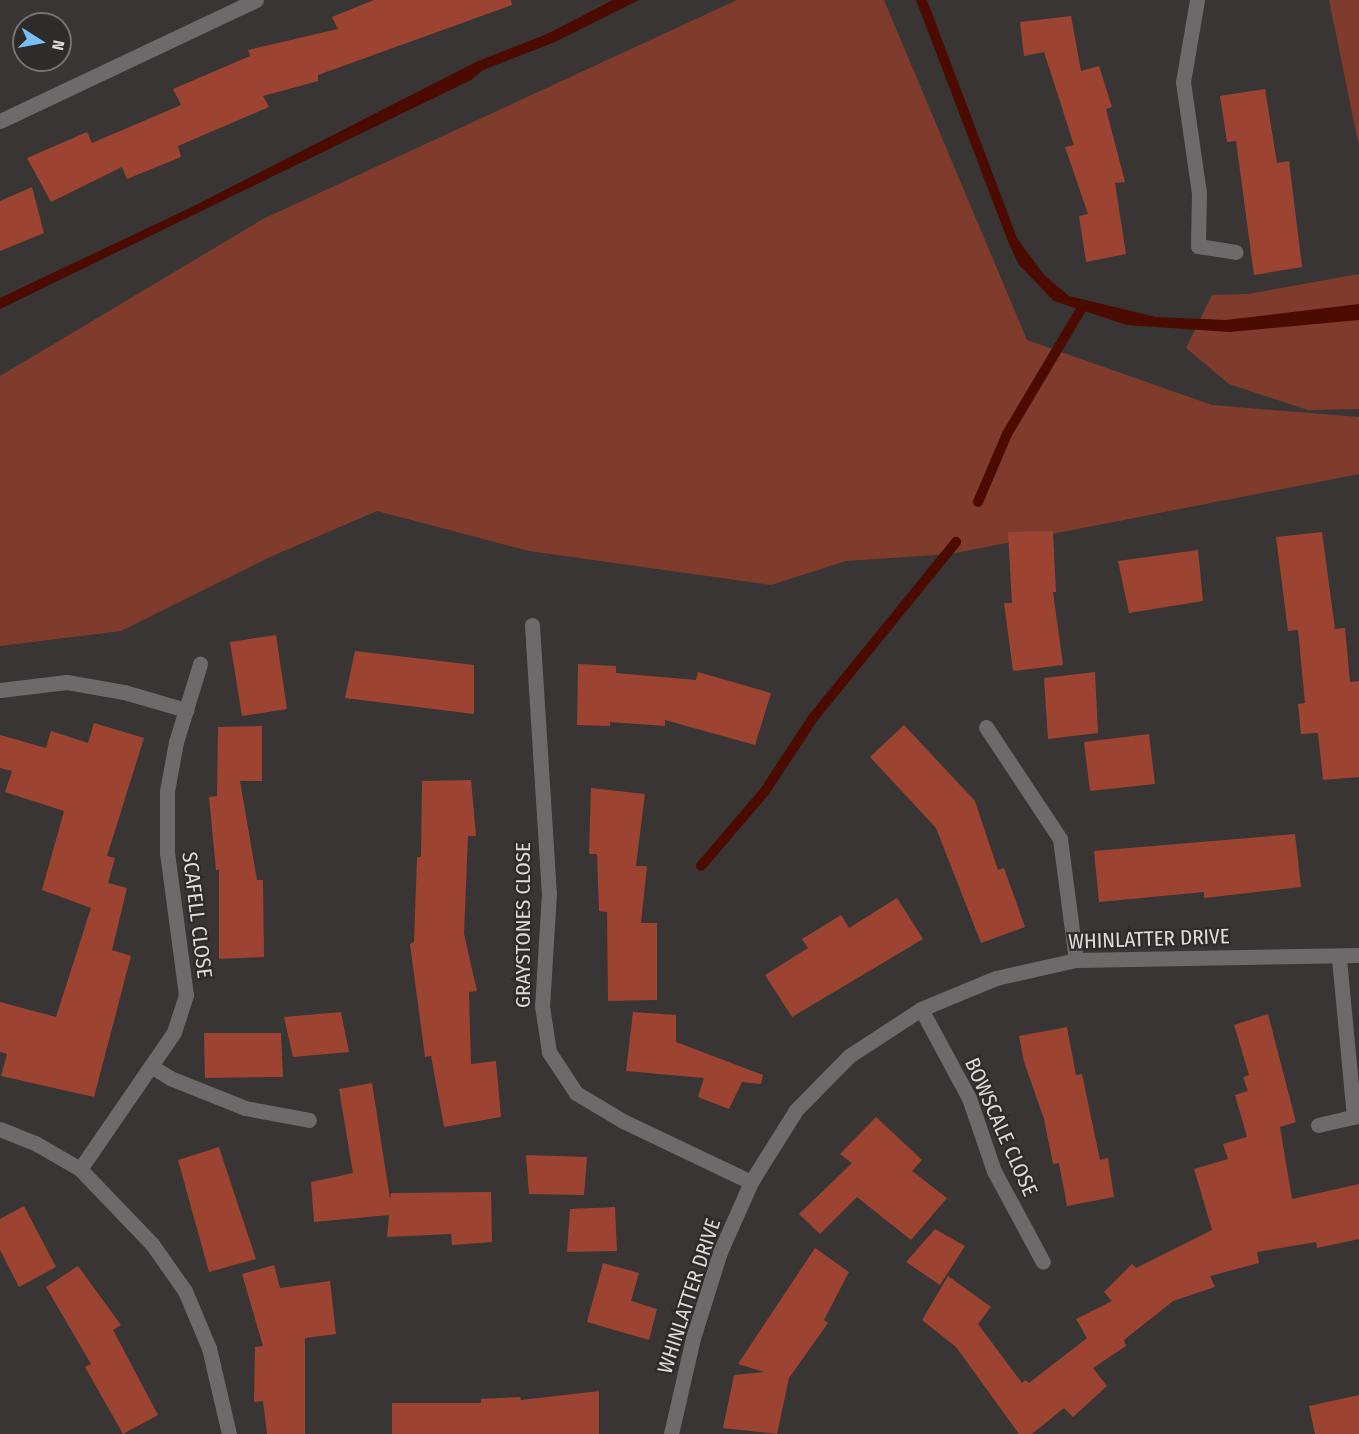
<!DOCTYPE html>
<style>
body{margin:0}
#map{position:relative;width:1359px;height:1434px;overflow:hidden;background:#393534;font-family:"Fira Sans Condensed",sans-serif}
div>[style]{position:absolute}
.green>*{inset:0;background:#7f3b2c}
.water>*{inset:0;background:#4c0b00}
.stream>*{height:10px;margin:-5px;padding:0 5px;transform-origin:5px;border-radius:5px;background:#4c0b00}
.building>*{inset:0;background:#9c4431}
.minor>*{height:15px;margin:-7.5px;padding:0 7.5px;transform-origin:7.5px;border-radius:7.5px;background:#6c6a6a}
span{translate:-50% -50%;white-space:nowrap;text-align:center;line-height:1.15;-webkit-text-stroke:4.5px #2f2b2a;paint-order:stroke}
.street-label{font-size:21px;color:#dedcdb}
.north{position:absolute;left:12px;top:12px;width:60px;height:60px;box-sizing:border-box;background:#2f2b2a;border:2px solid #757271;border-radius:50%;rotate:101deg;font-size:16px;font-weight:700;line-height:24px;text-align:center;color:#dedcdb}
.north::after{content:'';display:block;margin:auto;width:21px;height:27px;background:#78bff8;clip-path:polygon(50% 0,100% 100%,50% 72%,0 100%)}
</style>
<div id="map">
<div class="green">
<div style="clip-path:polygon(737px 0,884px 0,1027px 340px,1212px 405px,1359px 417px,1359px 474px,950px 554px,846px 561px,771px 585px,529px 551px,377px 511px,270px 557px,121px 631px,0 646px,0 376px,263px 219px)"></div>
<div style="clip-path:polygon(1329px 0,1359px 0,1359px 146px,1354px 122px)"></div>
<div style="clip-path:polygon(1359px 274px,1359px 409px,1308px 410px,1229px 384px,1186px 348px,1212px 295px,1248px 294px)"></div>
</div>
<div class="water">
<div style="clip-path:polygon(613px 0,639px 0,555px 42px,483px 70px,471px 80px,0 309px,0 298px,194px 206px,478px 61px,547px 34px)"></div>
<div style="clip-path:polygon(916px 0,927px 0,1017px 238px,1044px 275px,1069px 296px,1156px 317px,1226px 320px,1359px 304px,1359px 320px,1230px 332px,1127px 325px,1054px 301px,1019px 265px,1009px 244px)"></div>
</div>
<div class="stream">
<div style="left:978px;top:502px;width:74px;rotate:-66.9deg"></div>
<div style="left:1007px;top:434px;width:143px;rotate:-59.3deg"></div>
<div style="left:701px;top:866px;width:99px;rotate:-49.5deg"></div>
<div style="left:765px;top:791px;width:87px;rotate:-56.7deg"></div>
<div style="left:813px;top:718px;width:227px;rotate:-50.9deg"></div>
</div>
<div class="building">
<div style="clip-path:polygon(374px 0,511px 0,512px 5px,318px 75px,318px 81px,263px 96px,269px 107px,178px 146px,181px 157px,127px 179px,122px 167px,51px 202px,27px 158px,87px 132px,92px 143px,181px 105px,173px 89px,250px 56px,248px 50px,338px 29px,332px 17px)"></div>
<div style="clip-path:polygon(1071px 16px,1081px 71px,1099px 66px,1112px 107px,1106px 109px,1125px 182px,1115px 183px,1126px 254px,1086px 262px,1079px 216px,1088px 214px,1065px 147px,1074px 145px,1044px 52px,1024px 56px,1020px 22px)"></div>
<div style="clip-path:polygon(1265px 89px,1277px 163px,1289px 161px,1302px 267px,1254px 275px,1236px 141px,1227px 142px,1220px 96px)"></div>
<div style="clip-path:polygon(32px 187px,44px 233px,0 251px,0 201px)"></div>
<div style="clip-path:polygon(1053px 531px,1056px 592px,1053px 592px,1063px 665px,1013px 671px,1004px 603px,1012px 603px,1008px 532px)"></div>
<div style="clip-path:polygon(1322px 532px,1335px 629px,1345px 628px,1350px 682px,1359px 681px,1359px 777px,1323px 780px,1318px 733px,1301px 734px,1298px 704px,1305px 703px,1298px 630px,1288px 631px,1276px 537px)"></div>
<div style="clip-path:polygon(1198px 550px,1203px 601px,1129px 613px,1118px 561px)"></div>
<div style="clip-path:polygon(276px 635px,287px 709px,242px 716px,230px 642px)"></div>
<div style="clip-path:polygon(355px 651px,474px 665px,474px 714px,345px 698px)"></div>
<div style="clip-path:polygon(578px 664px,616px 666px,616px 673px,696px 680px,698px 672px,771px 693px,755px 745px,665px 720px,665px 726px,610px 722px,610px 726px,577px 725px)"></div>
<div style="clip-path:polygon(1095px 672px,1098px 733px,1048px 739px,1044px 678px)"></div>
<div style="clip-path:polygon(94px 723px,144px 738px,107px 856px,115px 858px,108px 883px,127px 888px,112px 950px,131px 956px,94px 1097px,1px 1076px,7px 1054px,0 1052px,0 1002px,56px 1017px,91px 908px,42px 890px,64px 811px,5px 792px,12px 771px,0 768px,0 735px,46px 748px,51px 731px,88px 743px)"></div>
<div style="clip-path:polygon(904px 725px,975px 801px,998px 870px,1004px 868px,1025px 927px,981px 943px,936px 828px,870px 757px)"></div>
<div style="clip-path:polygon(262px 726px,262px 781px,240px 781px,257px 880px,263px 880px,264px 957px,219px 959px,219px 870px,216px 870px,209px 797px,217px 796px,218px 727px)"></div>
<div style="clip-path:polygon(1149px 734px,1155px 784px,1090px 791px,1084px 742px)"></div>
<div style="clip-path:polygon(471px 780px,476px 836px,468px 836px,464px 934px,477px 991px,469px 992px,471px 1064px,496px 1061px,501px 1117px,444px 1127px,431px 1056px,425px 1057px,410px 944px,414px 942px,417px 857px,421px 857px,422px 781px)"></div>
<div style="clip-path:polygon(591px 788px,645px 794px,636px 866px,647px 866px,641px 923px,657px 923px,657px 1000px,608px 1001px,607px 912px,599px 911px,597px 854px,589px 854px)"></div>
<div style="clip-path:polygon(1295px 834px,1301px 887px,1204px 898px,1204px 892px,1099px 902px,1094px 851px)"></div>
<div style="clip-path:polygon(897px 898px,923px 939px,792px 1017px,765px 975px,808px 948px,802px 939px,841px 915px,849px 928px)"></div>
<div style="clip-path:polygon(341px 1012px,349px 1052px,293px 1057px,284px 1017px)"></div>
<div style="clip-path:polygon(633px 1012px,676px 1015px,676px 1042px,763px 1075px,761px 1084px,742px 1082px,729px 1109px,698px 1097px,704px 1078px,626px 1071px)"></div>
<div style="clip-path:polygon(1268px 1014px,1296px 1122px,1280px 1127px,1292px 1199px,1359px 1184px,1359px 1239px,1317px 1248px,1316px 1242px,1257px 1252px,1259px 1263px,1210px 1276px,1215px 1287px,1173px 1301px,1124px 1340px,1126px 1346px,1093px 1368px,1107px 1386px,1073px 1417px,1064px 1408px,1032px 1434px,1019px 1434px,956px 1347px,922px 1320px,948px 1276px,991px 1307px,978px 1324px,1022px 1383px,1025px 1380px,1029px 1383px,1087px 1338px,1076px 1319px,1112px 1301px,1104px 1292px,1132px 1264px,1136px 1268px,1212px 1230px,1194px 1169px,1228px 1159px,1223px 1144px,1247px 1137px,1235px 1095px,1248px 1091px,1243px 1077px,1249px 1075px,1234px 1025px)"></div>
<div style="clip-path:polygon(1067px 1027px,1076px 1075px,1082px 1074px,1100px 1160px,1108px 1158px,1114px 1197px,1067px 1206px,1059px 1163px,1053px 1164px,1044px 1119px,1024px 1062px,1019px 1036px)"></div>
<div style="clip-path:polygon(204px 1033px,281px 1033px,283px 1077px,205px 1078px)"></div>
<div style="clip-path:polygon(372px 1083px,390px 1199px,391px 1193px,491px 1192px,492px 1242px,452px 1245px,451px 1234px,387px 1237px,389px 1215px,314px 1222px,311px 1182px,353px 1173px,339px 1089px)"></div>
<div style="clip-path:polygon(876px 1117px,922px 1160px,912px 1171px,947px 1198px,911px 1240px,857px 1197px,820px 1234px,799px 1214px,852px 1163px,840px 1154px)"></div>
<div style="clip-path:polygon(219px 1147px,256px 1259px,209px 1272px,178px 1160px)"></div>
<div style="clip-path:polygon(526px 1155px,587px 1157px,584px 1195px,529px 1194px)"></div>
<div style="clip-path:polygon(24px 1206px,56px 1267px,19px 1287px,0 1250px,0 1219px)"></div>
<div style="clip-path:polygon(615px 1207px,617px 1251px,567px 1252px,570px 1209px)"></div>
<div style="clip-path:polygon(935px 1229px,965px 1246px,940px 1285px,906px 1262px)"></div>
<div style="clip-path:polygon(815px 1248px,849px 1272px,824px 1320px,828px 1323px,789px 1378px,777px 1434px,723px 1428px,734px 1375px,764px 1372px,738px 1364px)"></div>
<div style="clip-path:polygon(603px 1263px,639px 1273px,631px 1301px,657px 1309px,649px 1340px,587px 1322px)"></div>
<div style="clip-path:polygon(274px 1265px,280px 1288px,330px 1281px,336px 1334px,305px 1338px,305px 1434px,267px 1434px,263px 1401px,254px 1402px,255px 1347px,263px 1346px,242px 1274px)"></div>
<div style="clip-path:polygon(78px 1266px,121px 1325px,113px 1330px,158px 1415px,123px 1434px,85px 1367px,91px 1364px,46px 1287px)"></div>
<div style="clip-path:polygon(599px 1391px,599px 1434px,392px 1434px,392px 1403px,481px 1403px,481px 1399px,520px 1397px,521px 1400px)"></div>
<div style="clip-path:polygon(1359px 1395px,1359px 1434px,1315px 1434px,1309px 1406px)"></div>
</div>
<div class="minor">
<div style="left:1197px;top:0;width:83px;rotate:99.7deg"></div>
<div style="left:1183px;top:82px;width:112px;rotate:81.8deg"></div>
<div style="left:1199px;top:193px;width:53px;rotate:91.1deg"></div>
<div style="left:1198px;top:246px;width:38px;rotate:9deg"></div>
<div style="left:0;top:121px;width:283px;rotate:-25.3deg"></div>
<div style="left:532px;top:625px;width:269px;rotate:86.4deg"></div>
<div style="left:549px;top:893px;width:113px;rotate:93.5deg"></div>
<div style="left:542px;top:1006px;width:47px;rotate:81.3deg"></div>
<div style="left:549px;top:1052px;width:49px;rotate:56.6deg"></div>
<div style="left:576px;top:1093px;width:55px;rotate:30.8deg"></div>
<div style="left:623px;top:1121px;width:142px;rotate:25.5deg"></div>
<div style="left:0;top:690px;width:67px;rotate:-6.8deg"></div>
<div style="left:67px;top:682px;width:58px;rotate:10deg"></div>
<div style="left:124px;top:692px;width:65px;rotate:16.2deg"></div>
<div style="left:986px;top:727px;width:134px;rotate:56.5deg"></div>
<div style="left:1060px;top:839px;width:122px;rotate:82.5deg"></div>
<div style="left:921px;top:1009px;width:101px;rotate:61.7deg"></div>
<div style="left:969px;top:1098px;width:77px;rotate:71.1deg"></div>
<div style="left:994px;top:1171px;width:103px;rotate:61.7deg"></div>
<div style="left:151px;top:1066px;width:22px;rotate:32deg"></div>
<div style="left:170px;top:1078px;width:81px;rotate:21.8deg"></div>
<div style="left:245px;top:1108px;width:65px;rotate:10.6deg"></div>
<div style="left:1318px;top:1125px;width:37px;rotate:-13deg"></div>
<div style="left:1354px;top:1117px;width:161px;rotate:-95.4deg"></div>
<div style="left:0;top:1129px;width:38px;rotate:22deg"></div>
<div style="left:35px;top:1143px;width:52px;rotate:30deg"></div>
<div style="left:80px;top:1169px;width:104px;rotate:46.2deg"></div>
<div style="left:152px;top:1244px;width:57px;rotate:54.9deg"></div>
<div style="left:185px;top:1291px;width:62px;rotate:67.2deg"></div>
<div style="left:209px;top:1348px;width:88px;rotate:76.9deg"></div>
<div style="left:80px;top:1169px;width:166px;rotate:-55.5deg"></div>
<div style="left:174px;top:1032px;width:39px;rotate:-72deg"></div>
<div style="left:186px;top:995px;width:143px;rotate:-97.6deg"></div>
<div style="left:167px;top:853px;width:62px;rotate:-90deg"></div>
<div style="left:167px;top:791px;width:50px;rotate:-79.6deg"></div>
<div style="left:176px;top:742px;width:82px;rotate:-72.9deg"></div>
<div style="left:671px;top:1434px;width:98px;rotate:-77.1deg"></div>
<div style="left:693px;top:1338px;width:90px;rotate:-72.6deg"></div>
<div style="left:720px;top:1252px;width:77px;rotate:-66.1deg"></div>
<div style="left:751px;top:1182px;width:85px;rotate:-58deg"></div>
<div style="left:796px;top:1110px;width:76px;rotate:-45.5deg"></div>
<div style="left:849px;top:1056px;width:86px;rotate:-33.1deg"></div>
<div style="left:921px;top:1009px;width:81px;rotate:-22.5deg"></div>
<div style="left:996px;top:978px;width:82px;rotate:-12.7deg"></div>
<div style="left:1076px;top:960px;width:283px;rotate:-1deg"></div>
</div>
<div class="street-label">
<span style="left:197px;top:915px;rotate:83deg">SCAFELL CLOSE</span>
<span style="left:523px;top:925px;rotate:-90deg">GRAYSTONES CLOSE</span>
<span style="left:1149px;top:939px;rotate:-2deg">WHINLATTER DRIVE</span>
<span style="left:1001px;top:1127px;rotate:66deg">BOWSCALE CLOSE</span>
<span style="left:689px;top:1296px;rotate:-72deg">WHINLATTER DRIVE</span>
</div>
<div class="north">N</div>
</div>
